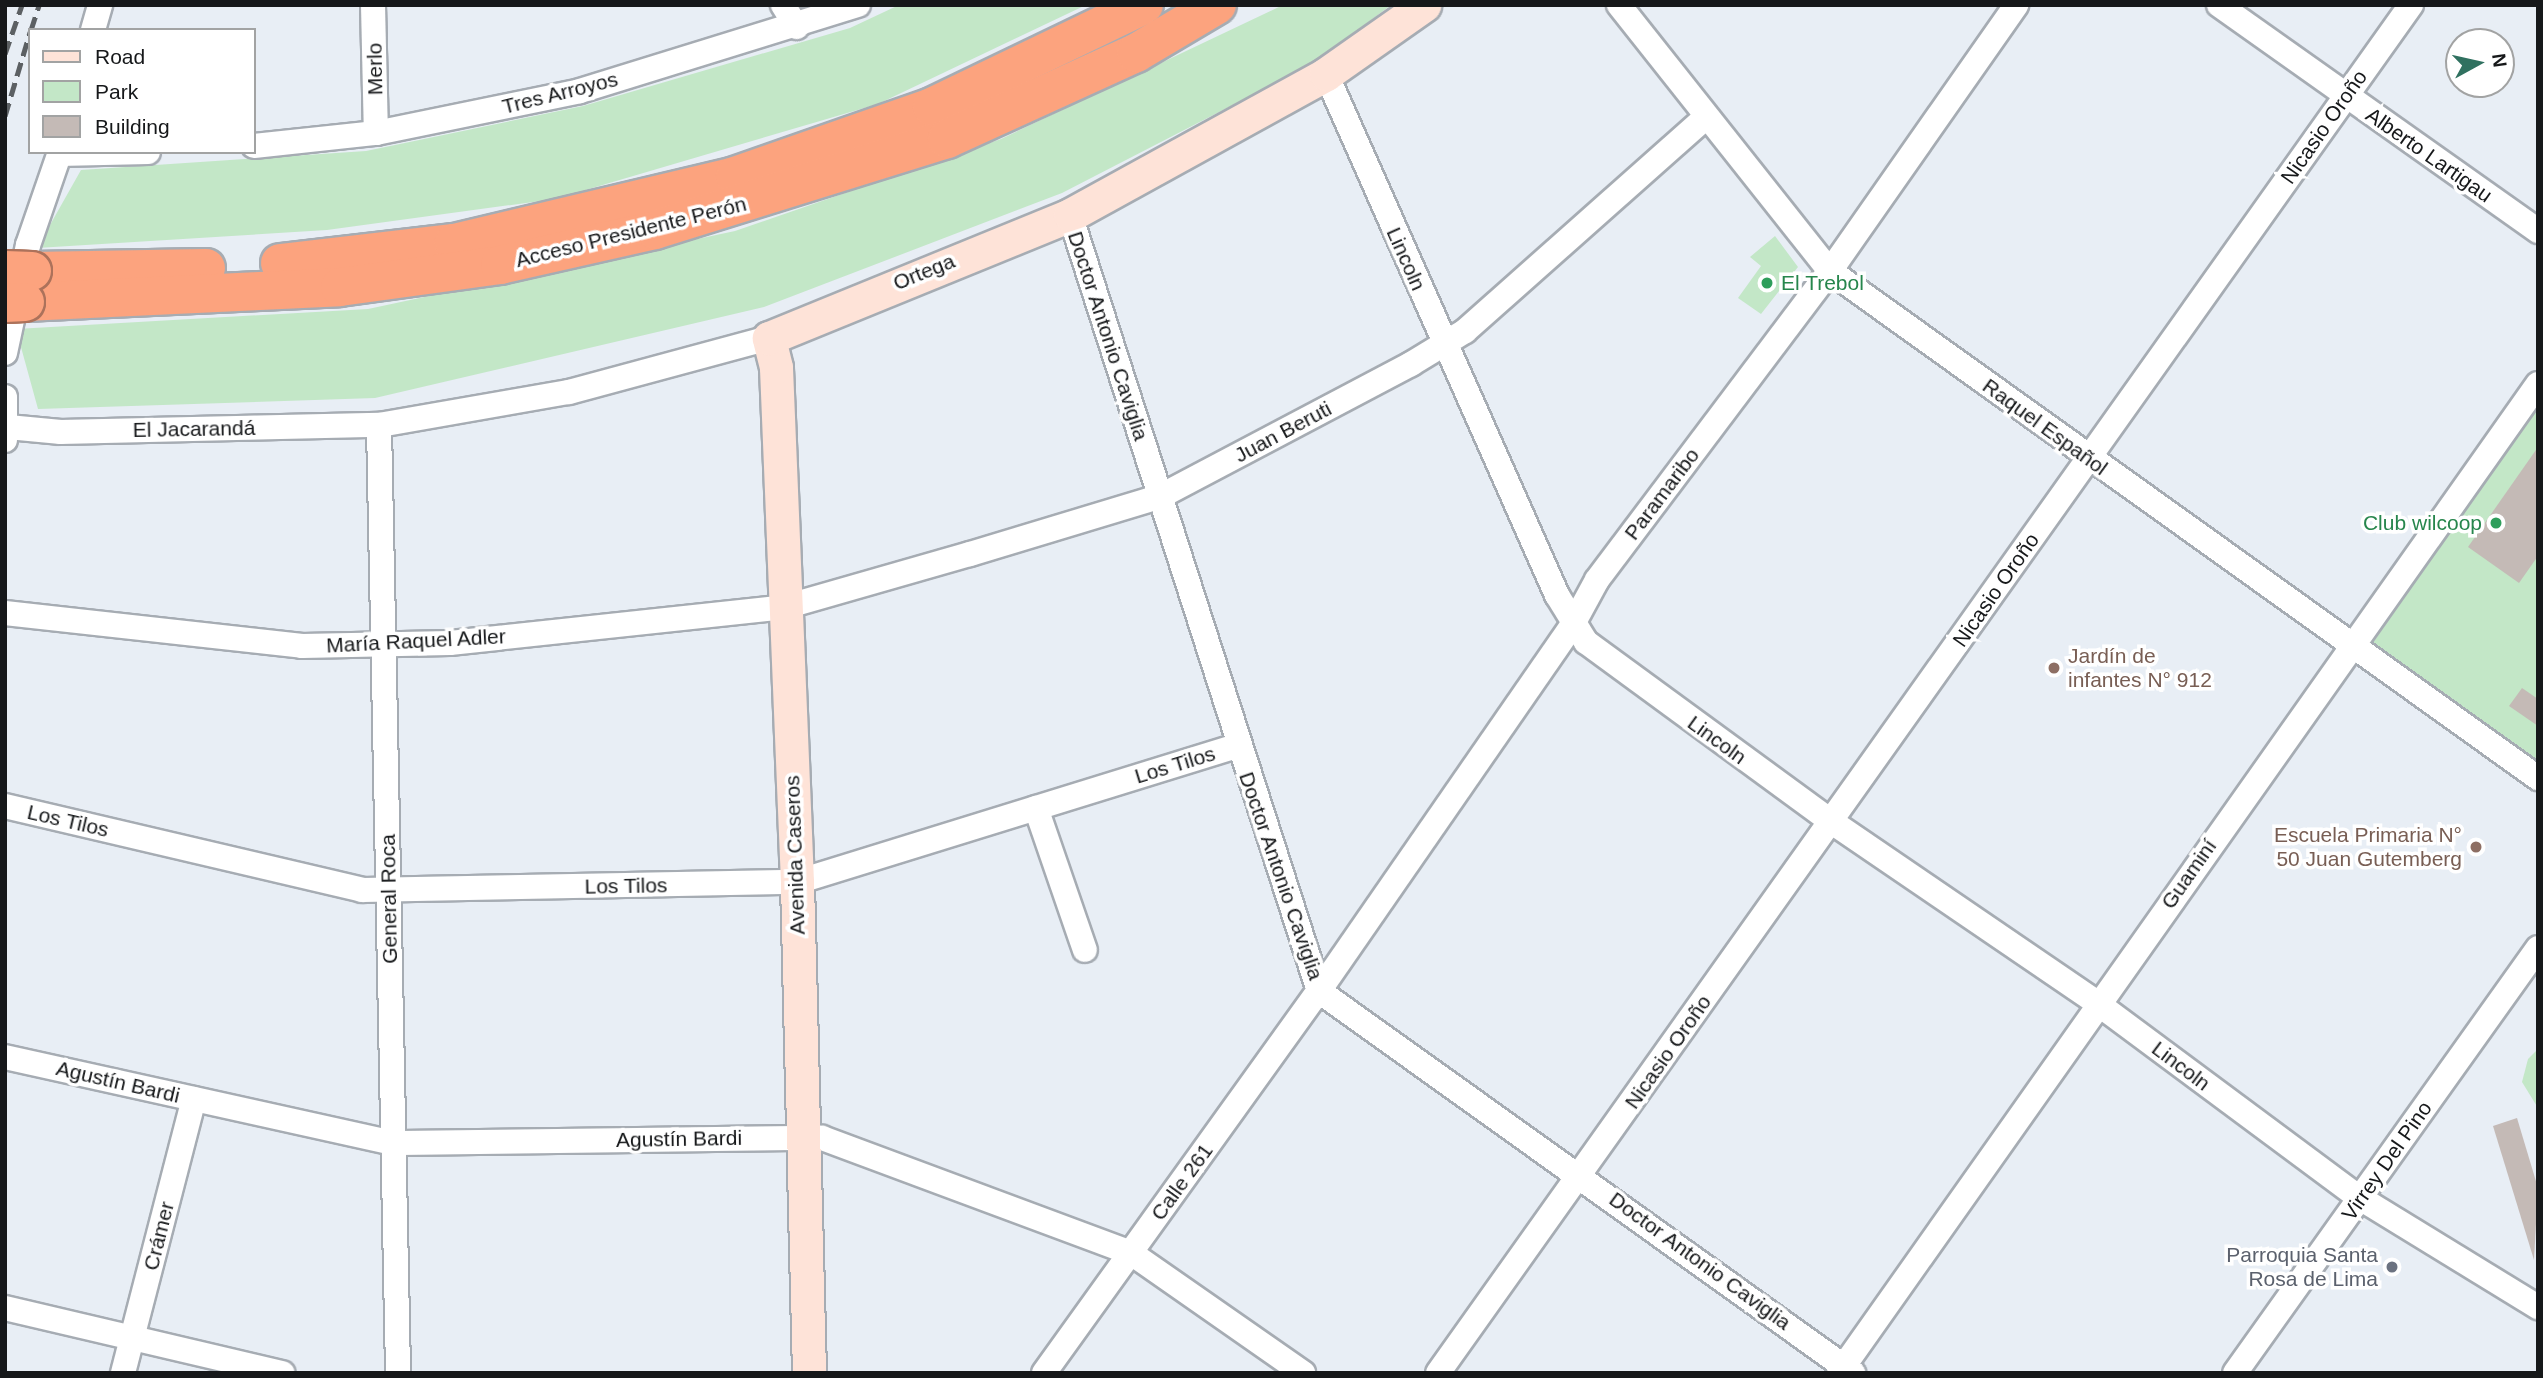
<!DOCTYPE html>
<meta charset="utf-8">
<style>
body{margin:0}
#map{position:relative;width:2543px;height:1378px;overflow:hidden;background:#e8eef5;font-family:Helvetica,sans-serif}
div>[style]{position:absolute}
.green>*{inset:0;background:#c3e7c7}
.building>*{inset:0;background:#c4bab6}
.roads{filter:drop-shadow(2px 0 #a6acb3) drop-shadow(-2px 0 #a6acb3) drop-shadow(0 2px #a6acb3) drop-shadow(0 -2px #a6acb3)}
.street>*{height:24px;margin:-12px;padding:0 12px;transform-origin:12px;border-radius:12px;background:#fff}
.secondary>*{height:33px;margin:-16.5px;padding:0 16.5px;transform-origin:16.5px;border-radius:16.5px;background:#fee3d8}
.highway>*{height:38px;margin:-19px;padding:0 19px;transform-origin:19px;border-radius:19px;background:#fca37e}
.rail>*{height:5px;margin-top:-2.5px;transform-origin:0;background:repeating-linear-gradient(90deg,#5c6063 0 14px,transparent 0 21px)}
.bridges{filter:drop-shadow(2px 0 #ac725b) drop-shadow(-2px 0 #ac725b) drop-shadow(0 2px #ac725b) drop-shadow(0 -2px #ac725b)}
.highway-bridge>*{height:38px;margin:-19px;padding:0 19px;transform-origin:19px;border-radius:19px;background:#fca37e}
.dots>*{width:19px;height:19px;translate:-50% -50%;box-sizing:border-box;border:4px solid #fff;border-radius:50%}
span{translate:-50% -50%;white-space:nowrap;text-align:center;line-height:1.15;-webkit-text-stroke:7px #fff;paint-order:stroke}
.street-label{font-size:21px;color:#16181a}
.leisure-label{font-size:21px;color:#27864d}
.left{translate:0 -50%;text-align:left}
.right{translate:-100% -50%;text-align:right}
.education-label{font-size:21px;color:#785e54}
.worship-label{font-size:21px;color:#5b616d}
.frame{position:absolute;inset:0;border:7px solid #16181a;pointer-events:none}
.legend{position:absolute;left:28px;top:28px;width:228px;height:126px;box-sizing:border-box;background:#fff;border:2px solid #a2a3a3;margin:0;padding:9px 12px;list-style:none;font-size:21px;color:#16181a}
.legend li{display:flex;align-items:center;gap:14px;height:35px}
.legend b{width:35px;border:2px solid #a2a3a3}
.north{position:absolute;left:2445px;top:28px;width:70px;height:70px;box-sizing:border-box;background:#fff;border:2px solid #a2a3a3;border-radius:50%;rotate:82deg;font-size:19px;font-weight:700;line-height:28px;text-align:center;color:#16181a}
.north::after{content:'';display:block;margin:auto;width:24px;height:32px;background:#307160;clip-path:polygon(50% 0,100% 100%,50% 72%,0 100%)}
</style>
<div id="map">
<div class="green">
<div style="clip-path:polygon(899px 5px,1086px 5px,878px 104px,555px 199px,327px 230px,37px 248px,81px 170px,366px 151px,583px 106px,850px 28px)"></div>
<div style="clip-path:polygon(1283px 5px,1391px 5px,1314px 63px,1062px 193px,764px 307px,375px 398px,38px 409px,16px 329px,368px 309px,735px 231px,1001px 139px)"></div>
<div style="clip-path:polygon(1775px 236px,1798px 267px,1761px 314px,1738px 298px,1761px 266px,1750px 257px)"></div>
<div style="clip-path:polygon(2538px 403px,2538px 763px,2372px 644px)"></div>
<div style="clip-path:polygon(2538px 1049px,2538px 1108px,2522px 1082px,2528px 1059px)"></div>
</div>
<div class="building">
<div style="clip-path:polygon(2538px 447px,2538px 556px,2519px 583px,2468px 547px)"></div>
<div style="clip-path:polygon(2522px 688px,2538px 699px,2538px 726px,2509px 706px)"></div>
<div style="clip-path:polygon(2517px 1118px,2538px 1188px,2534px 1260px,2493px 1126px)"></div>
</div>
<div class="roads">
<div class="street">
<div style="left:373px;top:5px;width:128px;rotate:88.7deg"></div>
<div style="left:783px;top:5px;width:26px;rotate:58deg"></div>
<div style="left:1619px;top:5px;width:340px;rotate:51.6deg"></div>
<div style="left:1830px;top:271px;width:871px;rotate:35.61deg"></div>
<div style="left:2219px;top:5px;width:391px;rotate:35.3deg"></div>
<div style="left:93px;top:30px;width:26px;rotate:-74deg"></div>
<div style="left:1326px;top:74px;width:570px;rotate:66.09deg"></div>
<div style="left:1557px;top:595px;width:55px;rotate:58.3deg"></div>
<div style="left:1586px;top:642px;width:305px;rotate:36.2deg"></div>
<div style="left:1832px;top:822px;width:321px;rotate:34.3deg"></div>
<div style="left:2097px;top:1003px;width:327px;rotate:36.6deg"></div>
<div style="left:2360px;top:1198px;width:209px;rotate:31.5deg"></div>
<div style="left:254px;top:146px;width:123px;rotate:-6.1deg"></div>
<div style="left:376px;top:133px;width:208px;rotate:-11.6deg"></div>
<div style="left:580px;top:91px;width:291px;rotate:-17.2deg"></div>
<div style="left:59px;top:154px;width:89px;rotate:-1.3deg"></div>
<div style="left:1070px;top:215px;width:815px;rotate:72.21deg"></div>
<div style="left:1319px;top:991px;width:657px;rotate:35.58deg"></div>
<div style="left:5px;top:353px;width:110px;rotate:-78deg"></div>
<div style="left:28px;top:245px;width:98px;rotate:-71deg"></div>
<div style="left:5px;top:397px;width:43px;rotate:90deg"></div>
<div style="left:379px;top:425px;width:948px;rotate:88.85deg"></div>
<div style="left:8px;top:427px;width:53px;rotate:5.4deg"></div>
<div style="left:61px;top:432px;width:318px;rotate:-1.3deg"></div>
<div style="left:379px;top:425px;width:193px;rotate:-9.9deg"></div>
<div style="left:569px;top:392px;width:207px;rotate:-15.1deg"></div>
<div style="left:5px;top:613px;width:299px;rotate:6.3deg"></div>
<div style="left:302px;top:646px;width:148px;rotate:-1.2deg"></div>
<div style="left:450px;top:643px;width:337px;rotate:-6.1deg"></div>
<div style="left:785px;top:607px;width:192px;rotate:-16deg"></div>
<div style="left:970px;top:554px;width:197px;rotate:-16.8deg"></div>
<div style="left:1159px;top:497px;width:285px;rotate:-27.8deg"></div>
<div style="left:1411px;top:364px;width:63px;rotate:-31.4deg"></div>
<div style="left:1465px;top:331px;width:322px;rotate:-41.6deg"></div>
<div style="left:5px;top:806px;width:367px;rotate:13.2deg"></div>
<div style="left:362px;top:890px;width:435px;rotate:-1.1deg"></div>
<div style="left:797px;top:882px;width:460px;rotate:-17.2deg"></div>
<div style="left:1036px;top:808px;width:150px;rotate:71deg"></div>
<div style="left:5px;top:1057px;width:396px;rotate:12.5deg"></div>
<div style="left:392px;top:1143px;width:430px;rotate:-0.7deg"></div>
<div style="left:822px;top:1138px;width:330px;rotate:20.4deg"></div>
<div style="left:1131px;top:1253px;width:210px;rotate:34.9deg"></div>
<div style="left:5px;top:1308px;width:285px;rotate:13.2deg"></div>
<div style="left:123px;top:1373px;width:283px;rotate:-75.5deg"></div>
<div style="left:1044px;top:1373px;width:471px;rotate:-54.3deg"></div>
<div style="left:1319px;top:991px;width:444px;rotate:-55.3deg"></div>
<div style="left:1572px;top:626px;width:52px;rotate:-61.5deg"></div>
<div style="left:1597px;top:580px;width:387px;rotate:-53deg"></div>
<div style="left:1830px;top:271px;width:325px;rotate:-55deg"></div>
<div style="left:1438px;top:1373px;width:1679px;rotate:-54.58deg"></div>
<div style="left:1839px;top:1373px;width:1211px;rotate:-54.75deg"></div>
<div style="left:2235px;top:1373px;width:522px;rotate:-54.51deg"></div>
</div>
<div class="secondary">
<div style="left:809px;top:1373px;width:491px;rotate:-91.4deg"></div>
<div style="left:797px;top:882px;width:515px;rotate:-92.34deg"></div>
<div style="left:776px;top:367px;width:30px;rotate:-104deg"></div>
<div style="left:769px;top:338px;width:325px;rotate:-22.2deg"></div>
<div style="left:1070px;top:215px;width:292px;rotate:-28.8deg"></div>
<div style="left:1326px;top:74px;width:120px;rotate:-35.1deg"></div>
</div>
<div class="highway">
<div style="left:280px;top:263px;width:175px;rotate:-6.6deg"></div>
<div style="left:454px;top:243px;width:289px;rotate:-13.4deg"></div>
<div style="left:735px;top:176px;width:209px;rotate:-19.3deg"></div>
<div style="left:932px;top:107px;width:235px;rotate:-25.7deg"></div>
<div style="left:32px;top:271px;width:174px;rotate:-1deg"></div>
<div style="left:25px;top:302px;width:315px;rotate:-2.7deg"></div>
<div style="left:340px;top:287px;width:162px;rotate:-7.8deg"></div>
<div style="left:500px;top:265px;width:159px;rotate:-12.7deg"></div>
<div style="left:655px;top:230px;width:306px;rotate:-17.3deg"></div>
<div style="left:947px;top:139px;width:208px;rotate:-24.5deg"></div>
<div style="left:1136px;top:53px;width:94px;rotate:-30.7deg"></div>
</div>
</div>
<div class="rail">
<div style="left:31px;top:30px;width:26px;rotate:-72deg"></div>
<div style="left:5px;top:54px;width:52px;rotate:-70.9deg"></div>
<div style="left:5px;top:116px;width:88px;rotate:-73.4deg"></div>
</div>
<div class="bridges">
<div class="highway-bridge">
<div style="left:5px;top:270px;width:27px;rotate:2deg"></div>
<div style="left:5px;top:303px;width:20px;rotate:-3deg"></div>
</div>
</div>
<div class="dots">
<div style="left:1767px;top:283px;background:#2e9e5b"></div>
<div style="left:2496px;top:523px;background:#2e9e5b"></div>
<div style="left:2054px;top:668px;background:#8d6e63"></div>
<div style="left:2476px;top:847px;background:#8d6e63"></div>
<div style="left:2392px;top:1267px;background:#6b7280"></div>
</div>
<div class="street-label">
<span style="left:375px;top:69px;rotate:-91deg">Merlo</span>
<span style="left:560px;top:93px;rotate:-14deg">Tres Arroyos</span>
<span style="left:2324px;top:127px;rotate:-55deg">Nicasio Oroño</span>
<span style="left:2429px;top:155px;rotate:35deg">Alberto Lartigau</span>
<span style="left:631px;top:232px;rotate:-14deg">Acceso Presidente Perón</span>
<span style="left:1406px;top:259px;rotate:66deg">Lincoln</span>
<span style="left:924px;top:272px;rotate:-22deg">Ortega</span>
<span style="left:1108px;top:336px;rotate:72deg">Doctor Antonio Caviglia</span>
<span style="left:2045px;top:427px;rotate:36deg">Raquel Español</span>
<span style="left:194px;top:429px;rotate:-1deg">El Jacarandá</span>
<span style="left:1283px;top:432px;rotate:-28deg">Juan Beruti</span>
<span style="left:1662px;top:494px;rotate:-53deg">Paramaribo</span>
<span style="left:1996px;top:590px;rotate:-55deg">Nicasio Oroño</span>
<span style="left:416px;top:641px;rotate:-3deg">María Raquel Adler</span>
<span style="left:1717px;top:740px;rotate:36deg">Lincoln</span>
<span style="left:1175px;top:765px;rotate:-17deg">Los Tilos</span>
<span style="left:68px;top:821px;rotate:13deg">Los Tilos</span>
<span style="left:795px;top:855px;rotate:-92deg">Avenida Caseros</span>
<span style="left:2189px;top:874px;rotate:-55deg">Guaminí</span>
<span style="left:1281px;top:876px;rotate:71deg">Doctor Antonio Caviglia</span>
<span style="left:626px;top:886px;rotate:-1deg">Los Tilos</span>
<span style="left:389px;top:899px;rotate:-91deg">General Roca</span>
<span style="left:1668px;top:1052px;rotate:-55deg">Nicasio Oroño</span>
<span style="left:2181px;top:1066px;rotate:37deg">Lincoln</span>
<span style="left:118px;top:1082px;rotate:13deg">Agustín Bardi</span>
<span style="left:679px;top:1139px;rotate:-1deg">Agustín Bardi</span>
<span style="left:2387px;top:1161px;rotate:-55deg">Virrey Del Pino</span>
<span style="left:1182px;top:1182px;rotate:-54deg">Calle 261</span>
<span style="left:159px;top:1236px;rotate:-76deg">Crámer</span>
<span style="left:1700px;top:1261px;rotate:36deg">Doctor Antonio Caviglia</span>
</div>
<div class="leisure-label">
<span class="left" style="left:1781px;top:283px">El Trebol</span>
<span class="right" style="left:2482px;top:523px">Club wilcoop</span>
</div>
<div class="education-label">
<span class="left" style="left:2068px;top:668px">Jardín de<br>infantes N° 912</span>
<span class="right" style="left:2462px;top:847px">Escuela Primaria N°<br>50 Juan Gutemberg</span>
</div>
<div class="worship-label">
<span class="right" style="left:2378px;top:1267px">Parroquia Santa<br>Rosa de Lima</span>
</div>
<div class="frame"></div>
<ul class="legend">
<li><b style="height:9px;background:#fee3d8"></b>Road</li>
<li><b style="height:19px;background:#c3e7c7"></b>Park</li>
<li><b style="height:19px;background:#c4bab6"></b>Building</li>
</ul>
<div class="north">N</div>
</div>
